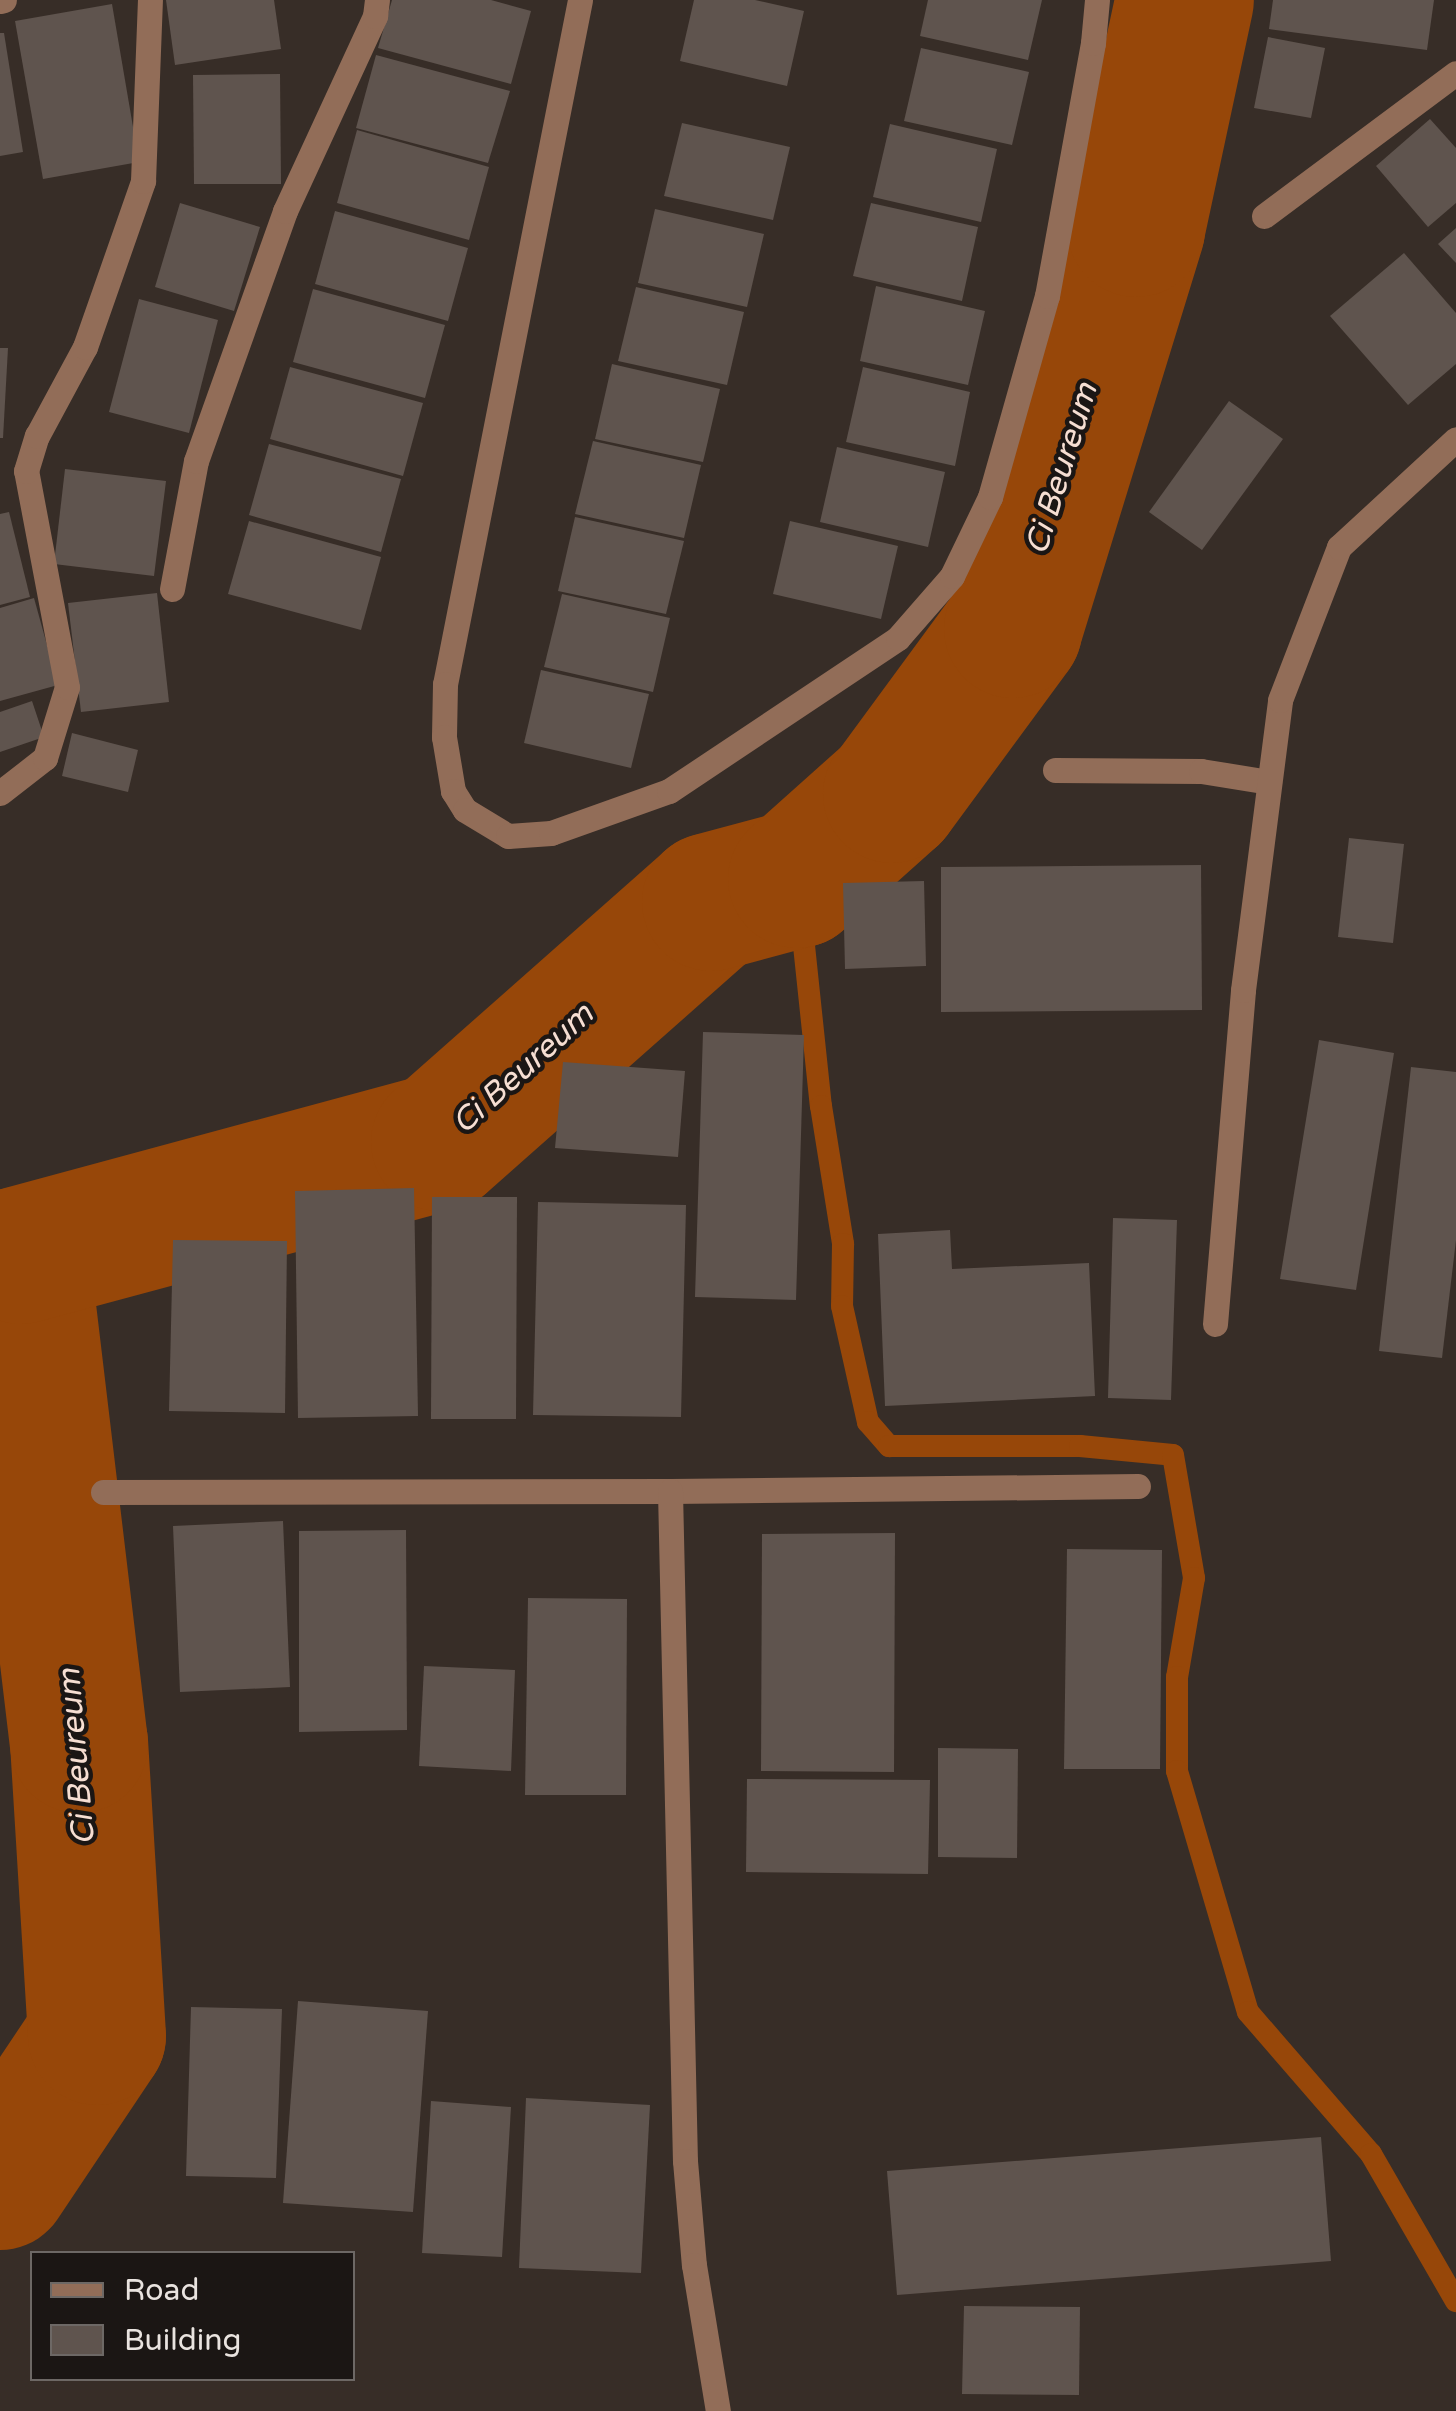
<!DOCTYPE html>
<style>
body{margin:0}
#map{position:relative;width:1456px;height:2411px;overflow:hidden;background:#372d27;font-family:"Varela Round",sans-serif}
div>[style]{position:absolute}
.stream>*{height:22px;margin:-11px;padding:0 11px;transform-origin:11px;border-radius:11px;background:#974709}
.river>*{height:138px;margin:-69px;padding:0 69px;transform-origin:69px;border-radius:69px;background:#974709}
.building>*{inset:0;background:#5f544e}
.minor>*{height:25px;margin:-12.5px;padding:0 12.5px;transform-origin:12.5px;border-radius:12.5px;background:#926d58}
span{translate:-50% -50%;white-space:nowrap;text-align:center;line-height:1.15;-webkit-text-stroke:9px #1b1614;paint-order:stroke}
.water-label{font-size:32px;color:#f6ded2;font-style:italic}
.legend{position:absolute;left:30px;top:2251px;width:325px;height:130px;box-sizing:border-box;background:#1b1614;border:2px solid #6d6865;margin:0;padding:12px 18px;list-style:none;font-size:30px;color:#e9e3df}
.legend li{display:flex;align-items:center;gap:20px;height:50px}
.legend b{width:50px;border:2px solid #6d6865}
</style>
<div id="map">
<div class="stream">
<div style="left:797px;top:879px;width:228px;rotate:84deg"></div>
<div style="left:821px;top:1106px;width:140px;rotate:80.9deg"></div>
<div style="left:843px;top:1244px;width:62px;rotate:90.9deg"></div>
<div style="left:842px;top:1306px;width:119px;rotate:77.4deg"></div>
<div style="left:868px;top:1422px;width:32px;rotate:49deg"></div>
<div style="left:889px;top:1446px;width:191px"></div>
<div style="left:1080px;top:1446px;width:93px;rotate:5.5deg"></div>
<div style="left:1173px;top:1455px;width:125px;rotate:80.3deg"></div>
<div style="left:1194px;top:1578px;width:100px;rotate:99.7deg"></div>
<div style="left:1177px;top:1677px;width:94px;rotate:90deg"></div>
<div style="left:1177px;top:1771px;width:251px;rotate:73.6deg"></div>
<div style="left:1248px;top:2012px;width:188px;rotate:49.1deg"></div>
<div style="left:1371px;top:2154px;width:170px;rotate:60deg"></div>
</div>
<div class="river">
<div style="left:0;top:2181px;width:174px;rotate:-56.2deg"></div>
<div style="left:97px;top:2036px;width:293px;rotate:-93.5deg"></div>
<div style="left:79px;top:1744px;width:492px;rotate:-96.8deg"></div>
<div style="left:21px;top:1255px;width:434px;rotate:-15.1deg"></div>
<div style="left:440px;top:1142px;width:362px;rotate:-41.5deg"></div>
<div style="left:711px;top:902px;width:89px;rotate:-15deg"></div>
<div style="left:797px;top:879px;width:127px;rotate:-41.8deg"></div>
<div style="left:892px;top:794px;width:205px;rotate:-53.7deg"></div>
<div style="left:1013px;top:629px;width:419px;rotate:-72.9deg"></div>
<div style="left:1136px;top:228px;width:233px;rotate:-77.9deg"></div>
</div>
<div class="building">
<div style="clip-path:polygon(166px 0,274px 0,281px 49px,175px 65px)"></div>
<div style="clip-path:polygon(392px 0,491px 0,531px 11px,511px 84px,378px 48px)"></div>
<div style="clip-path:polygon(694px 0,755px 0,804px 11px,787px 86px,680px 61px)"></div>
<div style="clip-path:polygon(928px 0,1042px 0,1028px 60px,920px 36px)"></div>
<div style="clip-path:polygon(1273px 0,1434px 0,1427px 50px,1269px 29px)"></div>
<div style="clip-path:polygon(112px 4px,139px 162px,43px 179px,15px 21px)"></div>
<div style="clip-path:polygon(0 33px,4px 33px,23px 152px,0 156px)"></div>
<div style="clip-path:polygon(1268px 37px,1325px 48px,1311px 118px,1254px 108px)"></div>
<div style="clip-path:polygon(921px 48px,1029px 72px,1012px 145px,904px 121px)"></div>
<div style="clip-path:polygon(376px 55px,510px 91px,488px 163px,356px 128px)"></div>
<div style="clip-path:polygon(280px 74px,281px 184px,194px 184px,193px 75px)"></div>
<div style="clip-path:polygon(1430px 119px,1456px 148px,1456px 203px,1428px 227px,1376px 166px)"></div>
<div style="clip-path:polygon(682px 123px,790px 147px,773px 220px,664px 196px)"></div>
<div style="clip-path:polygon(890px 124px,997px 149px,981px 222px,873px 197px)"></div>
<div style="clip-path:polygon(357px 130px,489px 167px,469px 240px,337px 203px)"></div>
<div style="clip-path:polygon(180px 203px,260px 227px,234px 311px,155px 287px)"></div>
<div style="clip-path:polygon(871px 203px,978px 227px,962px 301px,853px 276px)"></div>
<div style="clip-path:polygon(655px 209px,764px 234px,747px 307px,638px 283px)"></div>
<div style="clip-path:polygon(335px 211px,468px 248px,448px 321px,315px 284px)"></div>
<div style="clip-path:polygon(1456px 228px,1456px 263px,1438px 244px)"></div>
<div style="clip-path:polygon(1404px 253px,1456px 313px,1456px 364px,1408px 405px,1330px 316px)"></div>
<div style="clip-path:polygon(876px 286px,985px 311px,968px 385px,860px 361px)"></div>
<div style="clip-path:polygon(636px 287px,744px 312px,727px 385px,618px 361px)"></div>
<div style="clip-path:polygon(313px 289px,445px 325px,425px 398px,293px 362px)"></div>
<div style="clip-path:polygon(139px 299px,218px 320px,189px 433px,109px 412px)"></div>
<div style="clip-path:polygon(0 348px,8px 348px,3px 438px,0 438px)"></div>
<div style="clip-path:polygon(612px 364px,720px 389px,703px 462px,595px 439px)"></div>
<div style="clip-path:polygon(290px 367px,423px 403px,403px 476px,270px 439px)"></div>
<div style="clip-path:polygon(863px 367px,970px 392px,955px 466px,846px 442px)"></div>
<div style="clip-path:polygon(1229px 401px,1283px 439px,1202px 550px,1149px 512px)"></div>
<div style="clip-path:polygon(593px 441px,701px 465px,684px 538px,575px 514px)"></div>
<div style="clip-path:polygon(269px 444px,401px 479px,381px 552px,249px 515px)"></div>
<div style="clip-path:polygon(837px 447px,945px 472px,928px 547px,820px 522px)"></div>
<div style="clip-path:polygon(65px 469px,166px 481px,154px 576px,54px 564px)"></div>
<div style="clip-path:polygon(9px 512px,30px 597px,0 605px,0 514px)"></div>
<div style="clip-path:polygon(575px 517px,684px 541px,666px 614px,558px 591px)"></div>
<div style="clip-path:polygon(249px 521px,381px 557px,361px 630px,228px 594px)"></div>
<div style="clip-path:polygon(790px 521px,898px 546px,881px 619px,773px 594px)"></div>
<div style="clip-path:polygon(157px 593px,169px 702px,81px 712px,68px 603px)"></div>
<div style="clip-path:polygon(562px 594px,670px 618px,653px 692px,544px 667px)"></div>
<div style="clip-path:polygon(34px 598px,58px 685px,0 701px,0 608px)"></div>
<div style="clip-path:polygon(541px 670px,649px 694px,631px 768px,524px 743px)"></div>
<div style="clip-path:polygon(32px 701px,44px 737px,0 752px,0 712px)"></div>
<div style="clip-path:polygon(72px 733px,138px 750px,128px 792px,62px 776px)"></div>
<div style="clip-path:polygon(1349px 838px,1404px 844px,1393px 943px,1338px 937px)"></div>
<div style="clip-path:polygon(1201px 865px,1202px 1010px,941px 1012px,941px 867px)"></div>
<div style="clip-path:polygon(924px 881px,926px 966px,845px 969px,843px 883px)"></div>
<div style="clip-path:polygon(703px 1032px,804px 1035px,796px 1300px,695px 1297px)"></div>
<div style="clip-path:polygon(1319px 1040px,1394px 1053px,1356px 1290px,1280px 1279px)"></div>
<div style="clip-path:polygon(563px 1062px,685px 1071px,678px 1157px,555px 1148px)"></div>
<div style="clip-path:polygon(1411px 1067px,1456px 1072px,1456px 1240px,1442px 1358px,1379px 1351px)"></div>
<div style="clip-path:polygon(414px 1188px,418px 1416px,298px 1418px,295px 1191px)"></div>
<div style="clip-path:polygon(432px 1197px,517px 1197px,516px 1419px,431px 1419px)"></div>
<div style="clip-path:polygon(538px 1202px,686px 1205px,681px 1417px,533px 1415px)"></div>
<div style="clip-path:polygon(1113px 1218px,1177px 1220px,1171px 1400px,1108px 1398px)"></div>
<div style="clip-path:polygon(950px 1230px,952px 1269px,1089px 1263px,1095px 1396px,885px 1406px,878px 1234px)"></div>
<div style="clip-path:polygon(173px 1240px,287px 1241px,285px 1413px,169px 1411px)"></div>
<div style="clip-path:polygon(283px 1521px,290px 1687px,180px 1692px,173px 1526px)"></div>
<div style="clip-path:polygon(406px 1530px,407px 1730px,299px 1732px,299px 1531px)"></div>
<div style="clip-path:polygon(895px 1533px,894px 1772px,761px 1771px,762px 1534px)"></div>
<div style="clip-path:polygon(1067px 1549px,1162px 1550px,1160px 1769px,1064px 1769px)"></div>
<div style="clip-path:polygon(528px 1598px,627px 1599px,626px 1795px,525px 1795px)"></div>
<div style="clip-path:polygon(424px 1666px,515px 1670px,511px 1771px,419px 1766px)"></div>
<div style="clip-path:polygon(938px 1748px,1018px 1749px,1017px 1858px,938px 1857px)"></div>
<div style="clip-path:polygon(747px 1779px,930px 1780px,928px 1874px,746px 1872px)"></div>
<div style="clip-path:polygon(298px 2001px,428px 2011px,413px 2212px,283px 2203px)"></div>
<div style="clip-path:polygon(191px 2007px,282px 2009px,276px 2178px,186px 2176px)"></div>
<div style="clip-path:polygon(526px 2098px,650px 2105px,641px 2273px,519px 2268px)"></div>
<div style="clip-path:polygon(431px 2101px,511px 2107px,502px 2257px,422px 2253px)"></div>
<div style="clip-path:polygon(1321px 2137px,1331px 2261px,897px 2295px,887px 2171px)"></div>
<div style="clip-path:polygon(964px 2306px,1080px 2307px,1079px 2395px,962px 2394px)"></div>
</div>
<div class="minor">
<div style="left:580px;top:0;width:697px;rotate:101.16deg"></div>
<div style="left:445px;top:684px;width:53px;rotate:91.1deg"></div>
<div style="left:444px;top:737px;width:55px;rotate:80.5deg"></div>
<div style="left:453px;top:791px;width:22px;rotate:58deg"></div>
<div style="left:465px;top:810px;width:50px;rotate:31.2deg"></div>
<div style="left:508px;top:836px;width:43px;rotate:-4deg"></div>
<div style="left:551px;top:833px;width:125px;rotate:-19.6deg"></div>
<div style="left:669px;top:791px;width:275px;rotate:-33.7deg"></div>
<div style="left:898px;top:638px;width:82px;rotate:-48.9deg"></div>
<div style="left:952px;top:576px;width:88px;rotate:-64.3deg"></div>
<div style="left:990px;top:497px;width:209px;rotate:-74.2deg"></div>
<div style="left:1047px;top:296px;width:257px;rotate:-79.7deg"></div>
<div style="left:1093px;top:43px;width:43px;rotate:-84.7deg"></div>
<div style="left:0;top:1px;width:4px;rotate:-14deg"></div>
<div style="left:1264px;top:216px;width:239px;rotate:-36.7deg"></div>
<div style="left:172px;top:589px;width:130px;rotate:-79.4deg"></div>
<div style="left:196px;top:461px;width:265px;rotate:-70.4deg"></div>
<div style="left:285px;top:211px;width:215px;rotate:-65.2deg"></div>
<div style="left:375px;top:16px;width:16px;rotate:-83deg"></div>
<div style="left:1055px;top:770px;width:146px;rotate:0.4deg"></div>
<div style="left:1201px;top:771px;width:69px;rotate:9.2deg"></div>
<div style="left:0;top:793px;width:57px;rotate:-37.9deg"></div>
<div style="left:45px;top:758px;width:74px;rotate:-72.8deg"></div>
<div style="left:67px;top:687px;width:220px;rotate:-100.7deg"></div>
<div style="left:26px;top:471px;width:37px;rotate:-73deg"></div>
<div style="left:37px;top:436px;width:101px;rotate:-61.7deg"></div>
<div style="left:85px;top:347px;width:176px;rotate:-70.7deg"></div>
<div style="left:143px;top:181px;width:181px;rotate:-87.8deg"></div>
<div style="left:1215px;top:1324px;width:335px;rotate:-85.2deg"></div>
<div style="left:1243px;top:990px;width:292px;rotate:-82.7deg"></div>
<div style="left:1280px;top:700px;width:164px;rotate:-68.9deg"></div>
<div style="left:1339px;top:547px;width:159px;rotate:-42.7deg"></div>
<div style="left:670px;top:1491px;width:468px;rotate:-0.6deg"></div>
<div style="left:103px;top:1492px;width:567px;rotate:-0.1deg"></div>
<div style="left:670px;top:1491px;width:670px;rotate:88.72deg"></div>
<div style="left:685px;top:2161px;width:104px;rotate:85.1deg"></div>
<div style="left:694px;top:2265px;width:148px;rotate:80.7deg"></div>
</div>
<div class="water-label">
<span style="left:1062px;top:469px;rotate:-73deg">Ci Beureum</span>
<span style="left:523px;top:1069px;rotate:-42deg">Ci Beureum</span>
<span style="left:77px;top:1757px;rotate:-95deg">Ci Beureum</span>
</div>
<ul class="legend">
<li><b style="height:12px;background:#926d58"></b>Road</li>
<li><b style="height:28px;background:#5f544e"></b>Building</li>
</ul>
</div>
